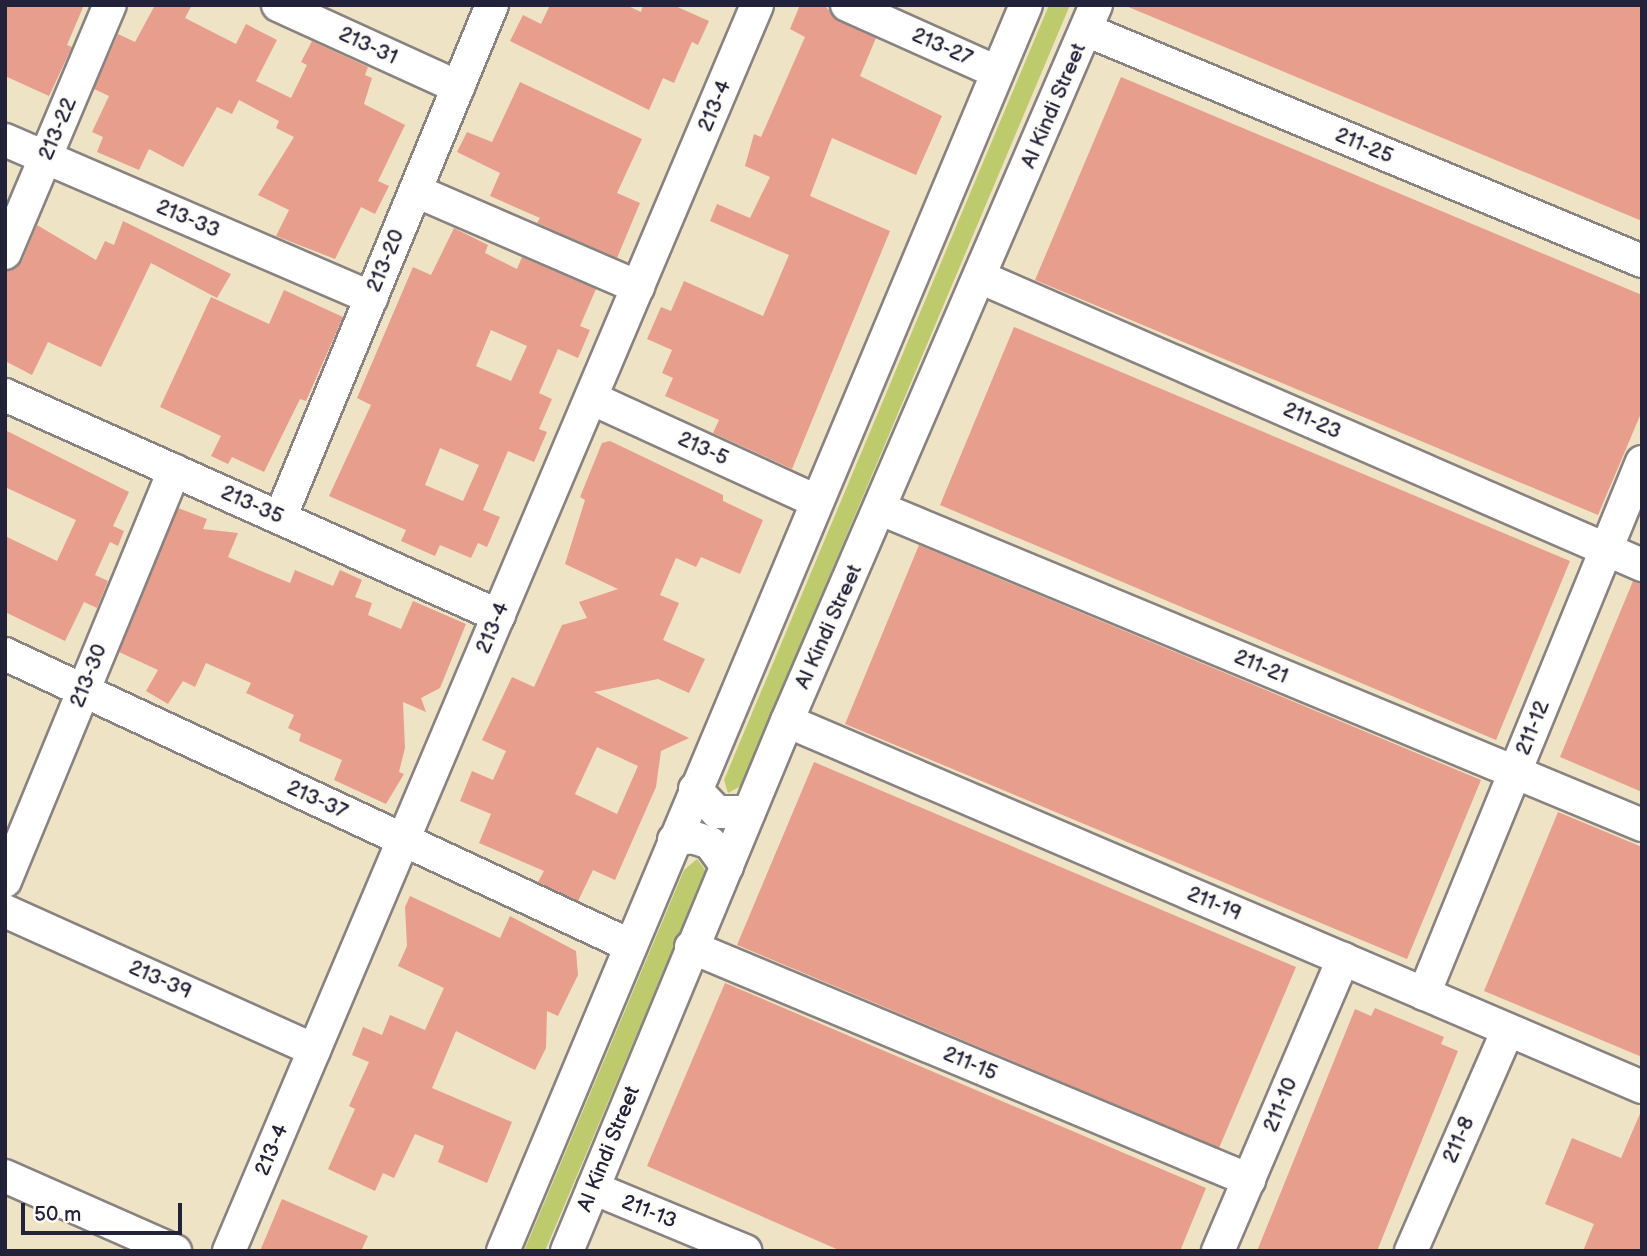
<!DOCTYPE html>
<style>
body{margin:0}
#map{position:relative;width:1647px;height:1256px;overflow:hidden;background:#efe3c6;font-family:"Balsamiq Sans",sans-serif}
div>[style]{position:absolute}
.green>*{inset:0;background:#becb6c}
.building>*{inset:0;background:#e79e8c}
.roads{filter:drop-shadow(2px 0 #888280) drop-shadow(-2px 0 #888280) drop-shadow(0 2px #888280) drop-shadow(0 -2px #888280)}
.minor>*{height:32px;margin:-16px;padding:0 16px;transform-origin:16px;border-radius:16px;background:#fff}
span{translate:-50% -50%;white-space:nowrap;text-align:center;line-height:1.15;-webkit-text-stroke:5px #fdfcf7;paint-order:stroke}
.street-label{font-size:21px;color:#22223b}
.frame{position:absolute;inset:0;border:7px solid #22223b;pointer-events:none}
.scale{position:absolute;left:21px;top:1203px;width:161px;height:32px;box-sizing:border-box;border:4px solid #22223b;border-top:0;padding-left:9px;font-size:21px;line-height:24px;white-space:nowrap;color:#22223b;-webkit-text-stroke:5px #fdfcf7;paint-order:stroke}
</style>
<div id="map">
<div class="green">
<div style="clip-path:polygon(1049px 5px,1070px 5px,741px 786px,728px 793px,724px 780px)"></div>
<div style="clip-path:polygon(697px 859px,706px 871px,545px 1251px,524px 1251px,684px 870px)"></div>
</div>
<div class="building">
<div style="clip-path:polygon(5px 5px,84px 5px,67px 45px,72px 47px,49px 96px,5px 76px)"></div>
<div style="clip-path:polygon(155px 5px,192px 5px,185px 18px,236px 44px,246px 24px,277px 40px,256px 81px,291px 98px,307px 65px,301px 62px,312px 41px,368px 67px,365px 75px,372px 78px,364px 104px,405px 125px,378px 181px,389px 186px,375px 214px,361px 207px,335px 259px,276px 236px,289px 210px,258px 195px,294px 137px,276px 128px,279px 121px,239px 100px,232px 114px,217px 107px,183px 167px,149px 149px,139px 170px,97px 152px,103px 137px,92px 132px,109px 96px,94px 89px,118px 34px,135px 42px)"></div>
<div style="clip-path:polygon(550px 5px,626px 5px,641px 12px,643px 5px,673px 5px,709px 21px,698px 45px,692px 42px,674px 83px,663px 78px,649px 110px,510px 41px,523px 15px,541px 24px)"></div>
<div style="clip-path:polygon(800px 5px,824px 5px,839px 21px,876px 38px,860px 76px,942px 116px,916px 175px,832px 138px,810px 196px,890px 231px,792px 469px,713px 433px,719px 420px,665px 396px,673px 378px,662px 373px,672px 350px,647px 339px,661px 307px,671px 311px,684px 281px,763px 316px,789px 255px,710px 221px,717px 204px,750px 218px,770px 177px,745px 166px,754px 134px,761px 137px,805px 37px,790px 29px)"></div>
<div style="clip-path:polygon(1126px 5px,1642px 5px,1642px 221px,1126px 6px)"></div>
<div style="clip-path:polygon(1121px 77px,1642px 295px,1642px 411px,1598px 515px,1035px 280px)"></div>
<div style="clip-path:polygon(520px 82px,642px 139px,617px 193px,640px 203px,617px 258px,537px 223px,540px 218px,490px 196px,500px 173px,457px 152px,467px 132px,492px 142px)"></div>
<div style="clip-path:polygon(123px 221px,231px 274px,217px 298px,151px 263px,101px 367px,48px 342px,32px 375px,5px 361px,5px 271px,22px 261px,37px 225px,96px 260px,105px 241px,114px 245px)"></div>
<div style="clip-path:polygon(evenodd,454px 228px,488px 245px,485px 253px,517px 269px,522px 257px,596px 289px,580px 326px,590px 330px,578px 358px,558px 349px,539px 393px,552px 399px,539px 429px,547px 432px,534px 462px,508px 451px,483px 510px,500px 517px,487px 547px,478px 543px,471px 558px,440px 545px,435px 556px,401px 541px,406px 530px,329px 496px,371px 405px,357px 398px,413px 267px,431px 275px,454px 228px,491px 330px,527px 346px,511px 381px,476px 366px,491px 330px,454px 228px,440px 448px,479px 465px,463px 501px,425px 485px,440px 448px)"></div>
<div style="clip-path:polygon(284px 290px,343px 317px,306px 401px,300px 399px,264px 472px,232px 457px,228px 464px,211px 456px,221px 436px,160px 407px,211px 297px,269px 324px)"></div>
<div style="clip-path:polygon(1014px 327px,1570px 561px,1496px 740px,940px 505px)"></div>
<div style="clip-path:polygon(5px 430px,129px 492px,113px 526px,124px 531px,118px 546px,110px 542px,95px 575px,108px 581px,97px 608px,84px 602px,65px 641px,5px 612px,5px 536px,57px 561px,76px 520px,5px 487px)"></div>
<div style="clip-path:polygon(evenodd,610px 441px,723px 495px,723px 501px,763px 520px,740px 574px,701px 557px,696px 567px,676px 558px,660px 595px,679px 603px,663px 640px,705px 659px,689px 693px,658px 679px,594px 692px,689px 738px,661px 751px,656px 787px,615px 880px,593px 870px,578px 901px,538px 882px,544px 871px,479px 843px,491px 814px,460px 801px,472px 771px,493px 780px,506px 751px,482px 740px,512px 677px,534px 687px,562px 625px,587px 618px,579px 602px,618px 589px,565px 564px,585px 500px,580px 497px,602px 443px,610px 441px,597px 747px,638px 766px,617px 814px,575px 794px,597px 747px)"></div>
<div style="clip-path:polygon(178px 508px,207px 519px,203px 529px,238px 533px,228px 557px,290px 583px,295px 570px,333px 586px,340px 570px,362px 580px,355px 597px,372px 603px,368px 615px,401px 629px,413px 601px,466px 624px,440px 688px,421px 698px,426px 712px,403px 702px,405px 748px,399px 772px,404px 774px,386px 804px,334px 780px,342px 760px,299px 741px,301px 734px,288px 728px,294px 715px,246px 693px,251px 683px,206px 663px,195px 687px,183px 681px,168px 704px,146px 691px,158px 670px,119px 652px)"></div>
<div style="clip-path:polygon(919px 545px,1481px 780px,1407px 959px,845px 724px)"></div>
<div style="clip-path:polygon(1633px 581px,1642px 583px,1642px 792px,1560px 757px)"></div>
<div style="clip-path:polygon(814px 762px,1296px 967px,1219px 1148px,737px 945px)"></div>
<div style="clip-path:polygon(1558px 812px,1642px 847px,1642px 1057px,1484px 991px)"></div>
<div style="clip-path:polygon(410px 896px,500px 938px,510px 916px,576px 951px,578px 975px,558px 1016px,547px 1011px,546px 1048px,535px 1070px,456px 1031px,432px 1088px,512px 1122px,487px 1183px,438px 1162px,444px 1146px,415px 1134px,394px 1178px,383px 1173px,375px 1191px,328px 1169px,355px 1109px,349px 1106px,369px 1062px,352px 1055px,363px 1027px,382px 1035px,390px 1015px,425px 1030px,444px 988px,398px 966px,407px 946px,405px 907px)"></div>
<div style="clip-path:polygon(725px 983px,1206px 1188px,1180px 1251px,841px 1251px,647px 1166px)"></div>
<div style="clip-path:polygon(1375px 1008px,1444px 1037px,1441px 1044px,1458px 1051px,1377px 1251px,1257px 1251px,1355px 1009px,1371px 1016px)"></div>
<div style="clip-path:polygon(1642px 1109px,1642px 1251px,1583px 1251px,1594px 1224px,1545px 1204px,1572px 1138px,1621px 1158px)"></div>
<div style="clip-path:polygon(282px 1199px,368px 1236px,361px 1251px,260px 1251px)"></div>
</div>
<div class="roads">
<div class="minor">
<div style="left:278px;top:5px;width:198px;rotate:24.5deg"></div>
<div style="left:847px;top:5px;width:164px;rotate:24.1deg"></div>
<div style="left:1086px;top:30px;width:602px;rotate:22.56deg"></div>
<div style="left:5px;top:140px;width:399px;rotate:23.3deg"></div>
<div style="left:416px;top:191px;width:242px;rotate:23.4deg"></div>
<div style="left:5px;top:253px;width:269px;rotate:-67.1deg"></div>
<div style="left:982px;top:278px;width:720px;rotate:23.5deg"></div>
<div style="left:5px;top:395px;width:541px;rotate:24.1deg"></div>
<div style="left:591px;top:398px;width:245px;rotate:24.6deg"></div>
<div style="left:881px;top:509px;width:824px;rotate:22.55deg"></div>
<div style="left:280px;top:518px;width:555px;rotate:-67.55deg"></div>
<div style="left:5px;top:654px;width:689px;rotate:25deg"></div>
<div style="left:787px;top:721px;width:930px;rotate:23.17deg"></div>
<div style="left:695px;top:789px;width:32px;rotate:46deg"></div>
<div style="left:717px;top:812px;width:32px"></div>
<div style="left:674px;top:840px;width:18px;rotate:-9deg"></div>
<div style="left:692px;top:837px;width:19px;rotate:18deg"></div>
<div style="left:710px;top:843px;width:29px;rotate:54deg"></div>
<div style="left:5px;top:881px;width:444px;rotate:-67.6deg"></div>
<div style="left:5px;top:911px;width:339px;rotate:24.2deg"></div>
<div style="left:691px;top:947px;width:605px;rotate:22.66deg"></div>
<div style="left:1424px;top:994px;width:575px;rotate:-67.72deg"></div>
<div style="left:5px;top:1176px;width:186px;rotate:23.8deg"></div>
<div style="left:593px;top:1188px;width:165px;rotate:22.5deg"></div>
<div style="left:229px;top:1251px;width:1353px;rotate:-67.03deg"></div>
<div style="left:503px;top:1251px;width:1351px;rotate:-67.23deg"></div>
<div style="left:567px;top:1251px;width:574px;rotate:-67.46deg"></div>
<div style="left:787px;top:721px;width:780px;rotate:-66.66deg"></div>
<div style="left:1218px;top:1251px;width:318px;rotate:-66.8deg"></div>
<div style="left:1411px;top:1251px;width:241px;rotate:-66.3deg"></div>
</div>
</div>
<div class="street-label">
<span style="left:368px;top:46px;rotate:25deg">213-31</span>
<span style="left:942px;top:47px;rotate:24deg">213-27</span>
<span style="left:715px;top:106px;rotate:-67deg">213-4</span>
<span style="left:1054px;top:106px;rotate:-67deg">Al Kindi Street</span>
<span style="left:58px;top:129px;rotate:-67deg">213-22</span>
<span style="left:1364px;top:146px;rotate:23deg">211-25</span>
<span style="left:188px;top:219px;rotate:23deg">213-33</span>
<span style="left:386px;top:261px;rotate:-67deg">213-20</span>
<span style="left:1312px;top:421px;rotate:24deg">211-23</span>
<span style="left:703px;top:449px;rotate:25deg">213-5</span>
<span style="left:252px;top:505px;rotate:24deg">213-35</span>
<span style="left:829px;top:627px;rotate:-66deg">Al Kindi Street</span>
<span style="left:493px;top:628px;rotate:-67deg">213-4</span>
<span style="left:1261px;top:667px;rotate:23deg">211-21</span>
<span style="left:89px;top:676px;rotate:-68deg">213-30</span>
<span style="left:1533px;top:728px;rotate:-68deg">211-12</span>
<span style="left:317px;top:800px;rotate:25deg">213-37</span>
<span style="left:1214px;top:904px;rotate:23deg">211-19</span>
<span style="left:160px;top:980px;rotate:24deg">213-39</span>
<span style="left:970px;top:1064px;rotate:23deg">211-15</span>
<span style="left:1281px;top:1105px;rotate:-67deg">211-10</span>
<span style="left:1459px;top:1140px;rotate:-66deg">211-8</span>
<span style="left:609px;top:1149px;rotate:-68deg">Al Kindi Street</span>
<span style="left:272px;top:1150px;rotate:-67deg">213-4</span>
<span style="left:649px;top:1212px;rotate:22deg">211-13</span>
</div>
<div class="frame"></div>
<div class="scale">50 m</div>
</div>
